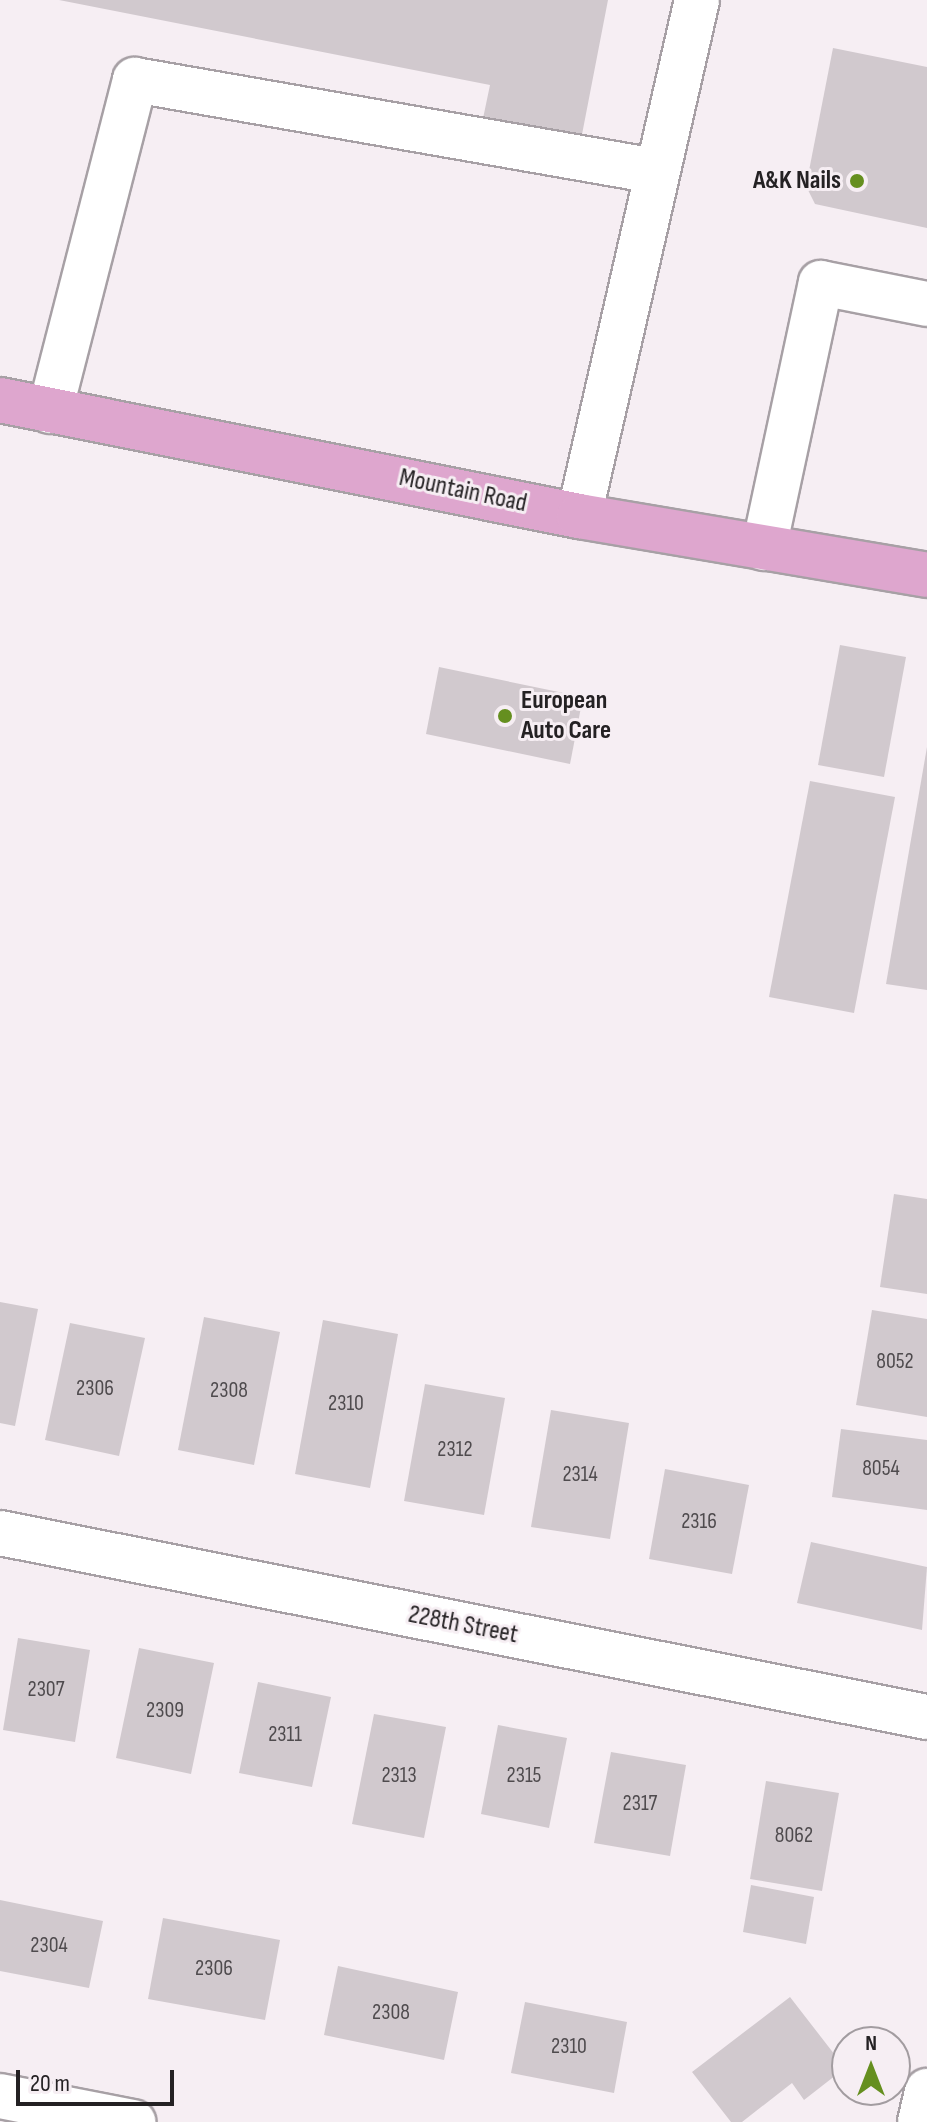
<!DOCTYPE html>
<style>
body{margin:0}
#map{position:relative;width:927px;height:2122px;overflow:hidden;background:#f6eef3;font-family:"Sofia Sans Condensed",sans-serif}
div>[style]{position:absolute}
.building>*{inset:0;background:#d1c9ce}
.roads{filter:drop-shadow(2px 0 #a7a0a5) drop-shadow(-2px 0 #a7a0a5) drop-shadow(0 2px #a7a0a5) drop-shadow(0 -2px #a7a0a5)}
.minor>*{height:44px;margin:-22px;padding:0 22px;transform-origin:22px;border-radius:22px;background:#fff}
.major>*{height:44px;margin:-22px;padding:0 22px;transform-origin:22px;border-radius:22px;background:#dea6ce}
.dots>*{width:22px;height:22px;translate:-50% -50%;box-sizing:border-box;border:4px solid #f6eef3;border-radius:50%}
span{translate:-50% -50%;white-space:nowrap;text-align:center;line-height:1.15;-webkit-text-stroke:6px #f6eef3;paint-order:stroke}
.number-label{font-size:22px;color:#4f4b4e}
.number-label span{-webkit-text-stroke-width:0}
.poi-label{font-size:26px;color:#242123;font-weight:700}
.right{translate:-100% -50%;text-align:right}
.left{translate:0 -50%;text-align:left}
.street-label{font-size:26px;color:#242123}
.north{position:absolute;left:831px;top:2026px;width:80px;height:80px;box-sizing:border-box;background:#f6eef3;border:2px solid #a29ca0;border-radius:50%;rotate:0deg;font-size:22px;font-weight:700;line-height:32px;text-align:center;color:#242123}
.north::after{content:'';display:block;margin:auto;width:28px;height:36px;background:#658f1f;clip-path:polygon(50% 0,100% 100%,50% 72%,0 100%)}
.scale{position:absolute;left:16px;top:2070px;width:158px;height:36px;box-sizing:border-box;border:4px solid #242123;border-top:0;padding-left:10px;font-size:24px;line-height:28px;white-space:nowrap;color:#242123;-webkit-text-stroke:6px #f6eef3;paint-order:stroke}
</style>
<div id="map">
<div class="building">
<div style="clip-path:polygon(59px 0,608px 0,579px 150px,481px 128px,490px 85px)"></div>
<div style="clip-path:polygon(833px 48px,927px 67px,927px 228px,815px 204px,806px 186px)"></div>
<div style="clip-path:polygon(840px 645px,906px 657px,884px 777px,818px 765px)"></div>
<div style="clip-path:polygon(439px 667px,583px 697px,570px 764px,426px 734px)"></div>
<div style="clip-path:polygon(927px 747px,927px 990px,886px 984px)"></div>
<div style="clip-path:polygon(810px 781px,895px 797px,854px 1013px,769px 997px)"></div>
<div style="clip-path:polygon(894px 1194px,927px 1199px,927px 1294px,880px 1287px)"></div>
<div style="clip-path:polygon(0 1302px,38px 1309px,15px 1426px,0 1423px)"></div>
<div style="clip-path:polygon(872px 1310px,927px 1319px,927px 1417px,856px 1405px)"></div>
<div style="clip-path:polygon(204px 1317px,280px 1332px,254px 1465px,178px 1450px)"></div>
<div style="clip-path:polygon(323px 1320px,398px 1334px,370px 1488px,295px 1474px)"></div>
<div style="clip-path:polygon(70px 1323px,145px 1338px,119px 1456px,45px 1440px)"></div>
<div style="clip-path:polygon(425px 1384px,505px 1398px,484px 1515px,404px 1501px)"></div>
<div style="clip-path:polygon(551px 1410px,629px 1423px,610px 1539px,531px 1527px)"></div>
<div style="clip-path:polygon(841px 1429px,927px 1440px,927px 1510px,832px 1497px)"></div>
<div style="clip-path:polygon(665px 1469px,749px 1485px,732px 1574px,649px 1559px)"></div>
<div style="clip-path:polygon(811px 1542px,927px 1567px,922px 1630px,797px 1603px)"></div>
<div style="clip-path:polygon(18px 1638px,90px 1650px,75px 1742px,3px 1730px)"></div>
<div style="clip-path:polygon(139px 1648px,214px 1663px,191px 1774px,116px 1758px)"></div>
<div style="clip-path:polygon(258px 1682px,331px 1697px,312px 1787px,239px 1773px)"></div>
<div style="clip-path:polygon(374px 1714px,446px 1727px,424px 1838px,352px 1824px)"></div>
<div style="clip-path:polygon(498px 1725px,567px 1738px,549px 1828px,481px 1814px)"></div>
<div style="clip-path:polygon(611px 1752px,686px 1765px,670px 1856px,594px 1843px)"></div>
<div style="clip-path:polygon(766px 1781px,839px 1793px,822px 1891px,750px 1879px)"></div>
<div style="clip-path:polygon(751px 1885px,814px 1897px,806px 1944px,743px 1932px)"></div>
<div style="clip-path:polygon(0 1900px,103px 1921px,89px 1988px,0 1971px)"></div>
<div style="clip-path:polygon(163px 1918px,280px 1940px,265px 2020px,148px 1999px)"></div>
<div style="clip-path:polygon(338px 1966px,458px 1992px,444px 2060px,324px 2035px)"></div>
<div style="clip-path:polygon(790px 1997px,845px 2068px,804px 2100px,792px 2083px,742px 2122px,731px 2122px,692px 2072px)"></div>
<div style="clip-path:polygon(525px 2002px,627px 2022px,614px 2093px,511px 2073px)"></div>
</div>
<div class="roads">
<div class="minor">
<div style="left:50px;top:411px;width:342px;rotate:-75.6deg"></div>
<div style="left:135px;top:80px;width:528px;rotate:9.93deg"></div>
<div style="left:579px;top:516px;width:529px;rotate:-77.12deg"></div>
<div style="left:764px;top:548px;width:271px;rotate:-77.9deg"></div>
<div style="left:821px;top:283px;width:108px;rotate:11.2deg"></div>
<div style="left:0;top:1533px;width:945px;rotate:11.23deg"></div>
<div style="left:0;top:2096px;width:136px;rotate:11.1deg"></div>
<div style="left:920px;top:2122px;width:32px;rotate:-77deg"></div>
</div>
<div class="major">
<div style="left:0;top:400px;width:591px;rotate:11.33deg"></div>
<div style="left:579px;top:516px;width:353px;rotate:9.6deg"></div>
</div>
</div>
<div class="dots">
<div style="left:857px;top:181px;background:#658f1f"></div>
<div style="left:505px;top:716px;background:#658f1f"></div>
</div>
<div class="number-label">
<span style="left:895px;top:1362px">8052</span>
<span style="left:95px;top:1389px">2306</span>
<span style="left:229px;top:1391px">2308</span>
<span style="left:346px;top:1404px">2310</span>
<span style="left:455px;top:1450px">2312</span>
<span style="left:881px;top:1469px">8054</span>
<span style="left:580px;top:1475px">2314</span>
<span style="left:699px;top:1522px">2316</span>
<span style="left:46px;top:1690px">2307</span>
<span style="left:165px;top:1711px">2309</span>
<span style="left:285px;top:1735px">2311</span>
<span style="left:399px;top:1776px">2313</span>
<span style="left:524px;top:1776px">2315</span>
<span style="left:640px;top:1804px">2317</span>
<span style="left:794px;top:1836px">8062</span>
<span style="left:49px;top:1946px">2304</span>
<span style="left:214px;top:1969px">2306</span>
<span style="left:391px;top:2013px">2308</span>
<span style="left:569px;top:2047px">2310</span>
</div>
<div class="poi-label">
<span class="right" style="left:841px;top:181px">A&amp;K Nails</span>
<span class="left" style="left:521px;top:716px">European<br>Auto Care</span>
</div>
<div class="street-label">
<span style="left:463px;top:491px;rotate:12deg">Mountain Road</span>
<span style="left:463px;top:1625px;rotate:11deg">228th Street</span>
</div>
<div class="north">N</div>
<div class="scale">20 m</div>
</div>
